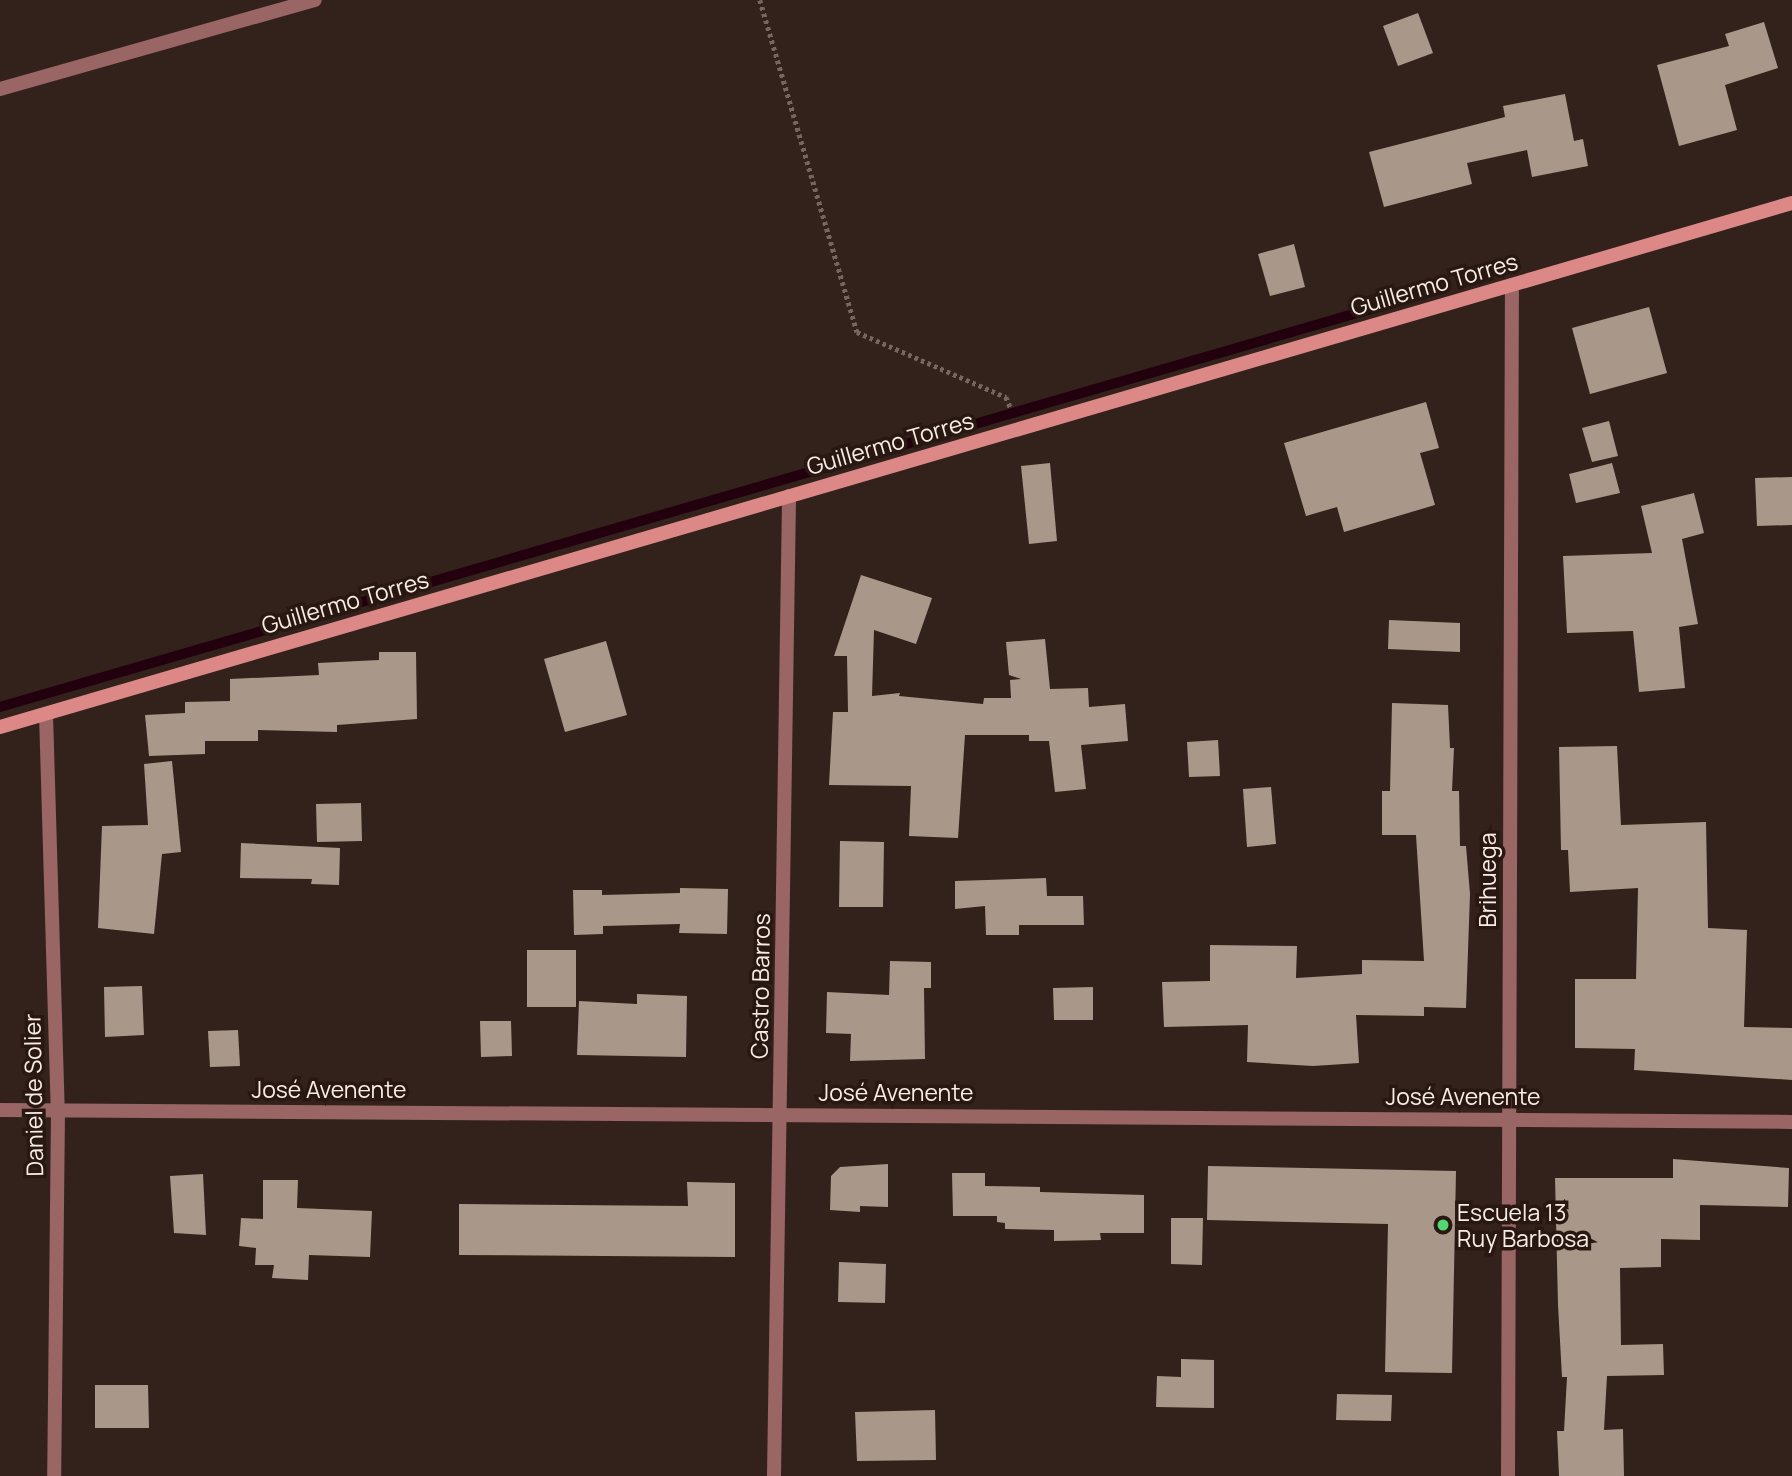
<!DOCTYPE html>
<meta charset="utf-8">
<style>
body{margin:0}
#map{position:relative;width:1792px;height:1476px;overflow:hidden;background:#33221b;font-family:Manrope,sans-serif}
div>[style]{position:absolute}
.stream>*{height:10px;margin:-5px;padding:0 5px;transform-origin:5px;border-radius:5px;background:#23000d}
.building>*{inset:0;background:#a99889}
.path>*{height:4.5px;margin-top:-2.25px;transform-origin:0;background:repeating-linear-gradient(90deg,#766660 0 3.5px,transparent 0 7px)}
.minor>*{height:14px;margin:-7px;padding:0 7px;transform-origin:7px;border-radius:7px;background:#996565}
.secondary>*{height:14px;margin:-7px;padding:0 7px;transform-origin:7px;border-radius:7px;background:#db8887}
.dots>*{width:19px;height:19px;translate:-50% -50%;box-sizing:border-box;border:4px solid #291812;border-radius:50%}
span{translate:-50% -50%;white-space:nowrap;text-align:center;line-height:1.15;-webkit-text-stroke:7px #291812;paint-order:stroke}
.street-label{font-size:23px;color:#f8ece7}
.poi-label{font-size:23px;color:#f8ece7}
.left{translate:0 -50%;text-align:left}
</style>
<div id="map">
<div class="stream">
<div style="left:0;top:707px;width:1495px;rotate:-16.19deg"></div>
</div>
<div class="building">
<div style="clip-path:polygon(1418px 13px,1433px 53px,1398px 66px,1383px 26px)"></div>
<div style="clip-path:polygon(1764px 22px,1778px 68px,1725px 85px,1737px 130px,1679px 146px,1657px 65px,1729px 46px,1725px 34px)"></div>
<div style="clip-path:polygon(1565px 94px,1574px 141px,1583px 139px,1588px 166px,1532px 177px,1527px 150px,1467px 163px,1472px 184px,1384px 207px,1369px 152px,1505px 117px,1503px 106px)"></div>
<div style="clip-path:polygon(1294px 244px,1305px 287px,1270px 296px,1258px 254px)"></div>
<div style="clip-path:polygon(1649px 307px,1667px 373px,1590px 394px,1572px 328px)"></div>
<div style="clip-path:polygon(1426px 402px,1439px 448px,1420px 453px,1435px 505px,1344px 532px,1337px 507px,1306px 516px,1284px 443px)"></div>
<div style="clip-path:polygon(1609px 421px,1618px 456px,1592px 462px,1582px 428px)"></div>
<div style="clip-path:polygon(1050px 463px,1057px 541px,1029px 544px,1021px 466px)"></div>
<div style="clip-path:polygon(1612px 463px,1620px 493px,1576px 503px,1569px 474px)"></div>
<div style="clip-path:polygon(1792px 477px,1792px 525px,1757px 526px,1755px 478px)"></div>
<div style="clip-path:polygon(1694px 493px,1704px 533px,1682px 539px,1698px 624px,1679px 627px,1685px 688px,1639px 692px,1633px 631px,1567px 633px,1563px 556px,1652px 553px,1641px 506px)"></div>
<div style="clip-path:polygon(861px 575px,932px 598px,916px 644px,874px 630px,872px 696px,900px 693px,899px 696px,983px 704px,984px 698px,1011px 698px,1010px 680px,1021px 679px,1009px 675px,1006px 642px,1045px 639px,1050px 689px,1088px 688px,1089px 707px,1125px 704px,1128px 741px,1081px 745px,1086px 789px,1055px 792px,1049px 741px,1029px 741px,1029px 735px,965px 735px,958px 838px,909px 836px,911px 786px,829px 785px,833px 712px,848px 712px,847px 656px,834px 656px)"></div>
<div style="clip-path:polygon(1389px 620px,1460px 623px,1460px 652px,1388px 649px)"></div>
<div style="clip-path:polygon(606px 641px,627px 715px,565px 732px,544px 659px)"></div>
<div style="clip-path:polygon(379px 652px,416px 652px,417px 719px,337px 725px,337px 732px,258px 730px,258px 741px,205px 741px,205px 754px,149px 756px,145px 715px,185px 713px,185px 702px,230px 701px,230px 679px,319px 675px,318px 663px,379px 660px)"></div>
<div style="clip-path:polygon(1392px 703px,1448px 705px,1450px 748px,1454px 748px,1452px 791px,1459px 791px,1460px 846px,1466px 846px,1470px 894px,1466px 1008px,1424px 1007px,1424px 1016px,1356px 1015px,1359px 1063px,1313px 1066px,1247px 1062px,1248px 1025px,1164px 1027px,1162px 982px,1210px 981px,1210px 945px,1297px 946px,1296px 978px,1362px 974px,1362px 960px,1424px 961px,1416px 835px,1382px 835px,1382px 791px,1390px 791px)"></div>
<div style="clip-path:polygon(1218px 740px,1220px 776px,1189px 777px,1187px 742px)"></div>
<div style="clip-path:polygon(1617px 746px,1621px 825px,1706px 822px,1708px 928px,1747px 930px,1744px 1027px,1792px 1028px,1792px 1080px,1634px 1070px,1635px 1049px,1575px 1048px,1575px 979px,1636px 979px,1638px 888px,1570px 892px,1568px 850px,1561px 850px,1559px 747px)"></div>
<div style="clip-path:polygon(172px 761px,181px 852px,162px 854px,154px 934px,98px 928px,102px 826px,148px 825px,144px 764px)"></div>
<div style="clip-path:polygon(1271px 787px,1276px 844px,1247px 847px,1243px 789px)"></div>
<div style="clip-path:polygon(361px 803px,362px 841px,317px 842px,316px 804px)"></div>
<div style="clip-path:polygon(840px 841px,884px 842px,883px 907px,839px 907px)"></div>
<div style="clip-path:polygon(241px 843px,340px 848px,339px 885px,311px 884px,312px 879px,240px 878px)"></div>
<div style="clip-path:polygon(1046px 878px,1047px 896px,1083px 896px,1084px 925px,1019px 925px,1019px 935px,986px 935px,985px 906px,955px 909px,955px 881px)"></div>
<div style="clip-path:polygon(680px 888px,728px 889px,727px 934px,679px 933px,680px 924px,603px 926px,603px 934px,574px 935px,573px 890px,602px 890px,602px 895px,680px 893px)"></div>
<div style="clip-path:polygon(527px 950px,576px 950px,576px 1007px,527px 1007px)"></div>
<div style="clip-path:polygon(890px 961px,931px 962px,931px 988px,924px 988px,925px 1059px,850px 1061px,851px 1034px,826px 1033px,827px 992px,889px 995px)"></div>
<div style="clip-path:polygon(142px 986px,144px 1035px,105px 1037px,104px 987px)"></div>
<div style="clip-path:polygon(1093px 987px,1093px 1020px,1054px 1020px,1053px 988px)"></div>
<div style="clip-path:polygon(637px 994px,687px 996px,686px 1057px,577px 1055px,579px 1001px,637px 1004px)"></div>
<div style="clip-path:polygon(480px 1021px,511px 1021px,512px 1056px,481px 1057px)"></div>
<div style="clip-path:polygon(238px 1030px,240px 1066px,210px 1067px,208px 1031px)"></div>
<div style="clip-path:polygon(1673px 1159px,1789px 1168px,1788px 1207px,1700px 1205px,1700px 1240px,1661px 1239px,1661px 1267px,1620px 1268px,1621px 1345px,1663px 1344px,1664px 1375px,1607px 1376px,1604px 1430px,1623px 1429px,1624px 1476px,1559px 1476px,1557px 1431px,1564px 1431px,1567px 1377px,1562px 1377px,1558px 1305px,1555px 1178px,1673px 1178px)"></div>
<div style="clip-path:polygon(888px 1164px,888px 1207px,860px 1206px,860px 1212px,830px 1210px,831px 1176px,840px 1167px)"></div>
<div style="clip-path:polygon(1208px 1166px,1456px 1171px,1452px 1373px,1385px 1372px,1388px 1224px,1207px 1220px)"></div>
<div style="clip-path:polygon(952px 1173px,985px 1173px,985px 1186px,1040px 1187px,1040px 1192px,1144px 1195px,1144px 1233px,1100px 1233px,1101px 1240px,1054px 1241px,1054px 1230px,1005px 1229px,1005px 1223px,997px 1222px,997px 1216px,953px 1216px)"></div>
<div style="clip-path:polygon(203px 1174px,206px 1235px,174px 1233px,170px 1176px)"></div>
<div style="clip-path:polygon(263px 1180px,298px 1180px,297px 1208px,372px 1211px,370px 1257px,309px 1255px,308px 1280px,272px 1278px,274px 1265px,255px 1265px,256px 1248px,239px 1246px,241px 1218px,263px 1219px)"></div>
<div style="clip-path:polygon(687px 1182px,735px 1183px,735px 1257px,459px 1255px,459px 1204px,688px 1206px)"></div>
<div style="clip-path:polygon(1171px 1218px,1203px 1218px,1202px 1265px,1171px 1264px)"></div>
<div style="clip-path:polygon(839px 1262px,886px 1264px,885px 1303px,838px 1302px)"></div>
<div style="clip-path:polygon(1181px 1359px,1214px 1360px,1214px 1408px,1156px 1407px,1157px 1376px,1181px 1377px)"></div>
<div style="clip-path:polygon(95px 1385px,148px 1385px,149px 1428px,95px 1428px)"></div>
<div style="clip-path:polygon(1337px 1394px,1392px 1395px,1391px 1421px,1336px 1420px)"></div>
<div style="clip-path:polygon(935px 1410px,936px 1460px,857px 1461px,855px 1412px)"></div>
</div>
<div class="path">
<div style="left:760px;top:0;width:346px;rotate:73.7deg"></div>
<div style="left:857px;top:332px;width:163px;rotate:23.6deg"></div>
<div style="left:1006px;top:397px;width:13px;rotate:67deg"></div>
</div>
<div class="minor">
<div style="left:0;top:89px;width:327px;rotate:-15.8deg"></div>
<div style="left:46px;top:714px;width:397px;rotate:88.3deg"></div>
<div style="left:58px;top:1111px;width:365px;rotate:90.6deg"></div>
<div style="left:0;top:1110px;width:1792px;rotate:0.38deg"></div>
<div style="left:774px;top:1476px;width:980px;rotate:-89.12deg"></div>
<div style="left:1508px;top:1476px;width:1191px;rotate:-89.81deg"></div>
</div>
<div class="secondary">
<div style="left:0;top:727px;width:1867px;rotate:-16.3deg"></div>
</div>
<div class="dots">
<div style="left:1443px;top:1225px;background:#53d673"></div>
</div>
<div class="street-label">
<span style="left:1434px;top:284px;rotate:-16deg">Guillermo Torres</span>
<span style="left:890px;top:443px;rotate:-16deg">Guillermo Torres</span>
<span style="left:345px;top:602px;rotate:-16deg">Guillermo Torres</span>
<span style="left:1487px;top:880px;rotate:-90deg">Brihuega</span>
<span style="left:760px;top:986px;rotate:-89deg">Castro Barros</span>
<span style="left:329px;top:1089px">José Avenente</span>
<span style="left:896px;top:1092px">José Avenente</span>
<span style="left:33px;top:1095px;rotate:-91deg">Daniel de Solier</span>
<span style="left:1463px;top:1096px">José Avenente</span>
</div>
<div class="poi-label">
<span class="left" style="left:1457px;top:1225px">Escuela 13<br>Ruy Barbosa</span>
</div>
</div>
